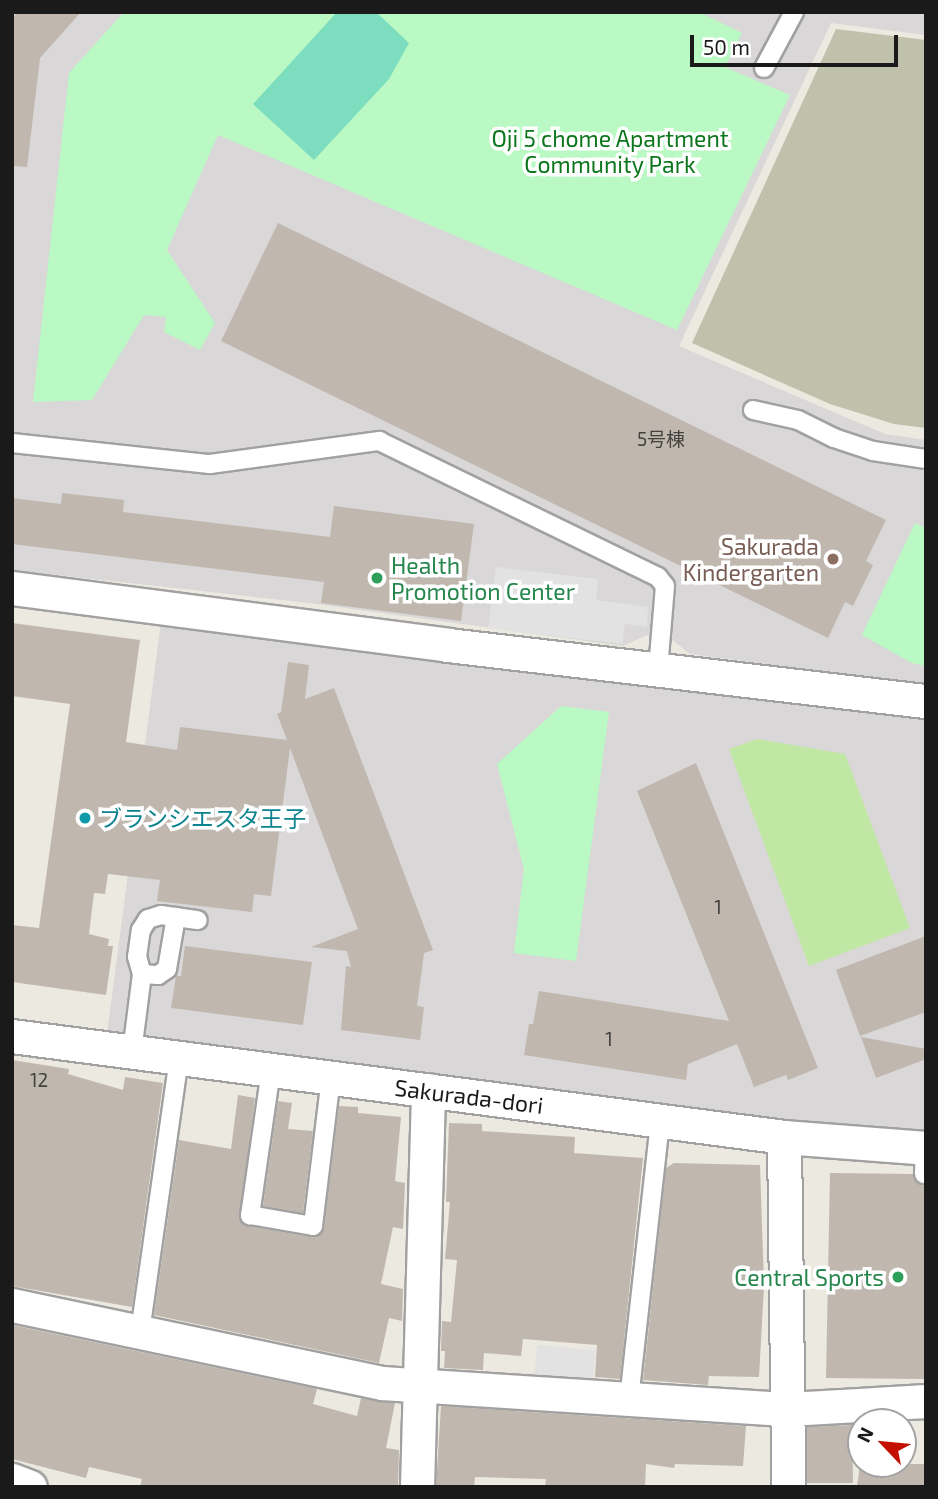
<!DOCTYPE html>
<meta charset="utf-8">
<style>
body{margin:0}
#map{position:relative;width:938px;height:1499px;overflow:hidden;background:#ece9e0;font-family:"Exo 2","Noto Sans JP",sans-serif}
div>[style]{position:absolute}
.residential>*{inset:0;background:#d9d7d7}
.construction>*{inset:0;background:#bfc1ab}
.grass>*{inset:0;background:#c0e8a4}
.park>*{inset:0;background:#baf9c4}
.pitch>*{inset:0;background:#7cddbf}
.parking>*{inset:0;background:#e2e2e2}
.building>*{inset:0;background:#c0b8af}
.roads{filter:drop-shadow(2px 0 #a1a1a1) drop-shadow(-2px 0 #a1a1a1) drop-shadow(0 2px #a1a1a1) drop-shadow(0 -2px #a1a1a1)}
.service>*{height:18px;margin:-9px;padding:0 9px;transform-origin:9px;border-radius:9px;background:#fff}
.minor>*{height:33px;margin:-16.5px;padding:0 16.5px;transform-origin:16.5px;border-radius:16.5px;background:#fff}
.dots>*{width:19px;height:19px;translate:-50% -50%;box-sizing:border-box;border:4px solid #fff;border-radius:50%}
span{translate:-50% -50%;white-space:nowrap;text-align:center;line-height:1.15;-webkit-text-stroke:7px #fff;paint-order:stroke}
.number-label{font-size:19px;color:#44423f}
.number-label span{-webkit-text-stroke-width:0}
.park-label{font-size:23px;color:#0b761c}
.education-label{font-size:23px;color:#785e54}
.right{translate:-100% -50%;text-align:right}
.leisure-label{font-size:23px;color:#27864d}
.left{translate:0 -50%;text-align:left}
.culture-label{font-size:23px;color:#0d838f}
.street-label{font-size:23px;color:#1a1a1a}
.frame{position:absolute;inset:0;border:14px solid #1a1a1a;pointer-events:none}
.north{position:absolute;left:847px;top:1408px;width:70px;height:70px;box-sizing:border-box;background:#fff;border:2px solid #a3a3a3;border-radius:50%;rotate:296deg;font-size:19px;font-weight:700;line-height:28px;text-align:center;color:#1a1a1a}
.north::after{content:'';display:block;margin:auto;width:24px;height:32px;background:#c41001;clip-path:polygon(50% 0,100% 100%,50% 72%,0 100%)}
.scale{position:absolute;left:690px;top:35px;width:208px;height:32px;box-sizing:border-box;border:4px solid #1a1a1a;border-top:0;padding-left:9px;font-size:21px;line-height:24px;white-space:nowrap;color:#1a1a1a;-webkit-text-stroke:5px #fff;paint-order:stroke}
</style>
<div id="map">
<div class="residential">
<div style="clip-path:polygon(12px 12px,926px 12px,926px 35px,831px 23px,679px 346px,885px 434px,926px 440px,926px 685px,690px 654px,671px 639px,647px 635px,623px 646px,309px 603px,12px 570px)"></div>
<div style="clip-path:polygon(161px 622px,926px 716px,926px 1135px,811px 1124px,107px 1034px)"></div>
</div>
<div class="construction">
<div style="clip-path:polygon(836px 29px,926px 40px,926px 428px,894px 424px,830px 404px,692px 343px)"></div>
</div>
<div class="grass">
<div style="clip-path:polygon(757px 739px,845px 754px,910px 928px,809px 966px,729px 749px)"></div>
</div>
<div class="park">
<div style="clip-path:polygon(124px 12px,699px 12px,742px 33px,725px 67px,790px 95px,677px 330px,218px 135px,167px 250px,215px 323px,200px 350px,164px 332px,166px 317px,144px 315px,92px 400px,33px 402px,69px 73px)"></div>
<div style="clip-path:polygon(915px 523px,926px 528px,926px 666px,912px 663px,862px 635px)"></div>
<div style="clip-path:polygon(561px 706px,609px 712px,576px 961px,514px 953px,524px 869px,497px 764px)"></div>
</div>
<div class="pitch">
<div style="clip-path:polygon(337px 12px,376px 12px,409px 43px,389px 79px,314px 160px,253px 104px)"></div>
</div>
<div class="parking">
<div style="clip-path:polygon(496px 567px,598px 579px,596px 600px,648px 607px,647px 627px,625px 624px,622px 644px,488px 628px)"></div>
<div style="clip-path:polygon(537px 1345px,596px 1350px,592px 1385px,534px 1379px)"></div>
</div>
<div class="building">
<div style="clip-path:polygon(18px 12px,81px 12px,40px 58px,27px 167px,12px 166px,12px 19px)"></div>
<div style="clip-path:polygon(278px 223px,886px 520px,866px 561px,873px 565px,853px 606px,845px 602px,828px 638px,221px 341px)"></div>
<div style="clip-path:polygon(62px 493px,124px 500px,123px 512px,330px 537px,334px 506px,474px 524px,461px 621px,321px 603px,324px 582px,12px 544px,12px 498px,61px 504px)"></div>
<div style="clip-path:polygon(12px 623px,140px 640px,126px 742px,177px 750px,180px 727px,287px 740px,277px 714px,281px 712px,288px 662px,309px 665px,305px 699px,334px 688px,433px 950px,424px 953px,417px 1006px,424px 1007px,420px 1040px,341px 1030px,346px 966px,351px 967px,347px 951px,311px 947px,358px 929px,290px 748px,271px 896px,254px 894px,252px 912px,157px 901px,160px 880px,108px 874px,105px 894px,94px 893px,89px 934px,109px 939px,108px 946px,113px 946px,106px 995px,12px 982px,12px 925px,39px 928px,70px 704px,12px 696px)"></div>
<div style="clip-path:polygon(696px 763px,818px 1068px,788px 1080px,786px 1075px,754px 1087px,737px 1044px,688px 1064px,686px 1080px,524px 1055px,529px 1024px,533px 1024px,539px 991px,729px 1021px,637px 791px)"></div>
<div style="clip-path:polygon(926px 936px,926px 1012px,860px 1036px,836px 970px)"></div>
<div style="clip-path:polygon(185px 946px,312px 962px,303px 1025px,171px 1008px,176px 976px,181px 976px)"></div>
<div style="clip-path:polygon(861px 1037px,926px 1049px,926px 1059px,876px 1078px)"></div>
<div style="clip-path:polygon(12px 1060px,69px 1069px,68px 1074px,123px 1090px,125px 1077px,163px 1083px,132px 1307px,12px 1286px)"></div>
<div style="clip-path:polygon(238px 1095px,255px 1098px,240px 1220px,248px 1226px,311px 1237px,321px 1233px,324px 1227px,339px 1106px,358px 1107px,358px 1113px,401px 1117px,395px 1181px,405px 1183px,403px 1229px,393px 1227px,381px 1284px,403px 1289px,402px 1321px,389px 1318px,379px 1363px,154px 1315px,179px 1140px,231px 1149px)"></div>
<div style="clip-path:polygon(278px 1101px,292px 1103px,288px 1129px,313px 1131px,303px 1213px,263px 1206px)"></div>
<div style="clip-path:polygon(449px 1123px,482px 1124px,482px 1131px,575px 1137px,574px 1153px,643px 1158px,620px 1379px,595px 1377px,597px 1345px,523px 1339px,521px 1356px,484px 1353px,483px 1370px,444px 1368px,445px 1351px,441px 1351px,442px 1321px,451px 1322px,457px 1260px,445px 1259px,450px 1202px,446px 1202px)"></div>
<div style="clip-path:polygon(674px 1163px,760px 1165px,764px 1286px,759px 1377px,709px 1376px,708px 1385px,643px 1380px,666px 1168px)"></div>
<div style="clip-path:polygon(830px 1173px,913px 1174px,917px 1183px,926px 1185px,926px 1379px,826px 1378px)"></div>
<div style="clip-path:polygon(12px 1325px,317px 1389px,313px 1404px,357px 1416px,361px 1398px,395px 1403px,386px 1448px,399px 1450px,398px 1487px,140px 1487px,142px 1479px,89px 1467px,86px 1478px,12px 1459px)"></div>
<div style="clip-path:polygon(441px 1406px,746px 1426px,743px 1466px,675px 1464px,674px 1468px,646px 1464px,645px 1487px,545px 1487px,546px 1479px,475px 1477px,474px 1487px,436px 1487px)"></div>
<div style="clip-path:polygon(852px 1425px,853px 1483px,807px 1483px,807px 1427px)"></div>
<div style="clip-path:polygon(860px 1464px,926px 1464px,926px 1487px,857px 1487px)"></div>
</div>
<div class="roads">
<div class="service">
<div style="left:764px;top:68px;width:64px;rotate:-61.8deg"></div>
<div style="left:753px;top:410px;width:46px;rotate:12.5deg"></div>
<div style="left:798px;top:420px;width:40px;rotate:26.6deg"></div>
<div style="left:834px;top:438px;width:41px;rotate:18.4deg"></div>
<div style="left:873px;top:451px;width:54px;rotate:8.6deg"></div>
<div style="left:12px;top:443px;width:199px;rotate:6.1deg"></div>
<div style="left:210px;top:464px;width:171px;rotate:-7.8deg"></div>
<div style="left:379px;top:441px;width:310px;rotate:26deg"></div>
<div style="left:658px;top:577px;width:11px;rotate:52deg"></div>
<div style="left:665px;top:586px;width:84px;rotate:94.8deg"></div>
<div style="left:142px;top:974px;width:16px;rotate:4deg"></div>
<div style="left:158px;top:975px;width:11px;rotate:-34deg"></div>
<div style="left:167px;top:969px;width:53px;rotate:-80.2deg"></div>
<div style="left:132px;top:1052px;width:79px;rotate:-82.7deg"></div>
<div style="left:142px;top:974px;width:18px;rotate:-106deg"></div>
<div style="left:137px;top:957px;width:27px;rotate:-82deg"></div>
<div style="left:141px;top:930px;width:13px;rotate:-58deg"></div>
<div style="left:148px;top:919px;width:14px;rotate:-17deg"></div>
<div style="left:161px;top:915px;width:37px;rotate:8deg"></div>
<div style="left:271px;top:1070px;width:147px;rotate:98.2deg"></div>
<div style="left:250px;top:1215px;width:64px;rotate:9.9deg"></div>
<div style="left:313px;top:1226px;width:149px;rotate:-83.1deg"></div>
<div style="left:924px;top:1174px;width:27px;rotate:-88deg"></div>
<div style="left:140px;top:1332px;width:277px;rotate:-81.9deg"></div>
<div style="left:629px;top:1399px;width:280px;rotate:-83.6deg"></div>
</div>
<div class="minor">
<div style="left:12px;top:588px;width:440px;rotate:7.4deg"></div>
<div style="left:448px;top:645px;width:481px;rotate:6.7deg"></div>
<div style="left:12px;top:1036px;width:779px;rotate:7.45deg"></div>
<div style="left:784px;top:1137px;width:142px;rotate:4.4deg"></div>
<div style="left:784px;top:1137px;width:350px;rotate:89.3deg"></div>
<div style="left:12px;top:1305px;width:378px;rotate:11.9deg"></div>
<div style="left:382px;top:1383px;width:407px;rotate:3.7deg"></div>
<div style="left:788px;top:1409px;width:138px;rotate:-3.3deg"></div>
<div style="left:12px;top:1480px;width:19px;rotate:21deg"></div>
<div style="left:417px;top:1487px;width:397px;rotate:-88.4deg"></div>
</div>
</div>
<div class="dots">
<div style="left:833px;top:559px;background:#8d6e63"></div>
<div style="left:377px;top:578px;background:#2e9e5b"></div>
<div style="left:85px;top:818px;background:#0f9aa8"></div>
<div style="left:898px;top:1277px;background:#2e9e5b"></div>
</div>
<div class="number-label">
<span style="left:661px;top:439px">5号棟</span>
<span style="left:718px;top:907px">1</span>
<span style="left:609px;top:1039px">1</span>
<span style="left:39px;top:1080px">12</span>
</div>
<div class="park-label">
<span style="left:610px;top:151px">Oji 5 chome Apartment<br>Community Park</span>
</div>
<div class="education-label">
<span class="right" style="left:819px;top:559px">Sakurada<br>Kindergarten</span>
</div>
<div class="leisure-label">
<span class="left" style="left:391px;top:578px">Health<br>Promotion Center</span>
<span class="right" style="left:884px;top:1277px">Central Sports</span>
</div>
<div class="culture-label">
<span class="left" style="left:99px;top:818px">ブランシエスタ王子</span>
</div>
<div class="street-label">
<span style="left:469px;top:1096px;rotate:7deg">Sakurada-dori</span>
</div>
<div class="frame"></div>
<div class="north">N</div>
<div class="scale">50 m</div>
</div>
